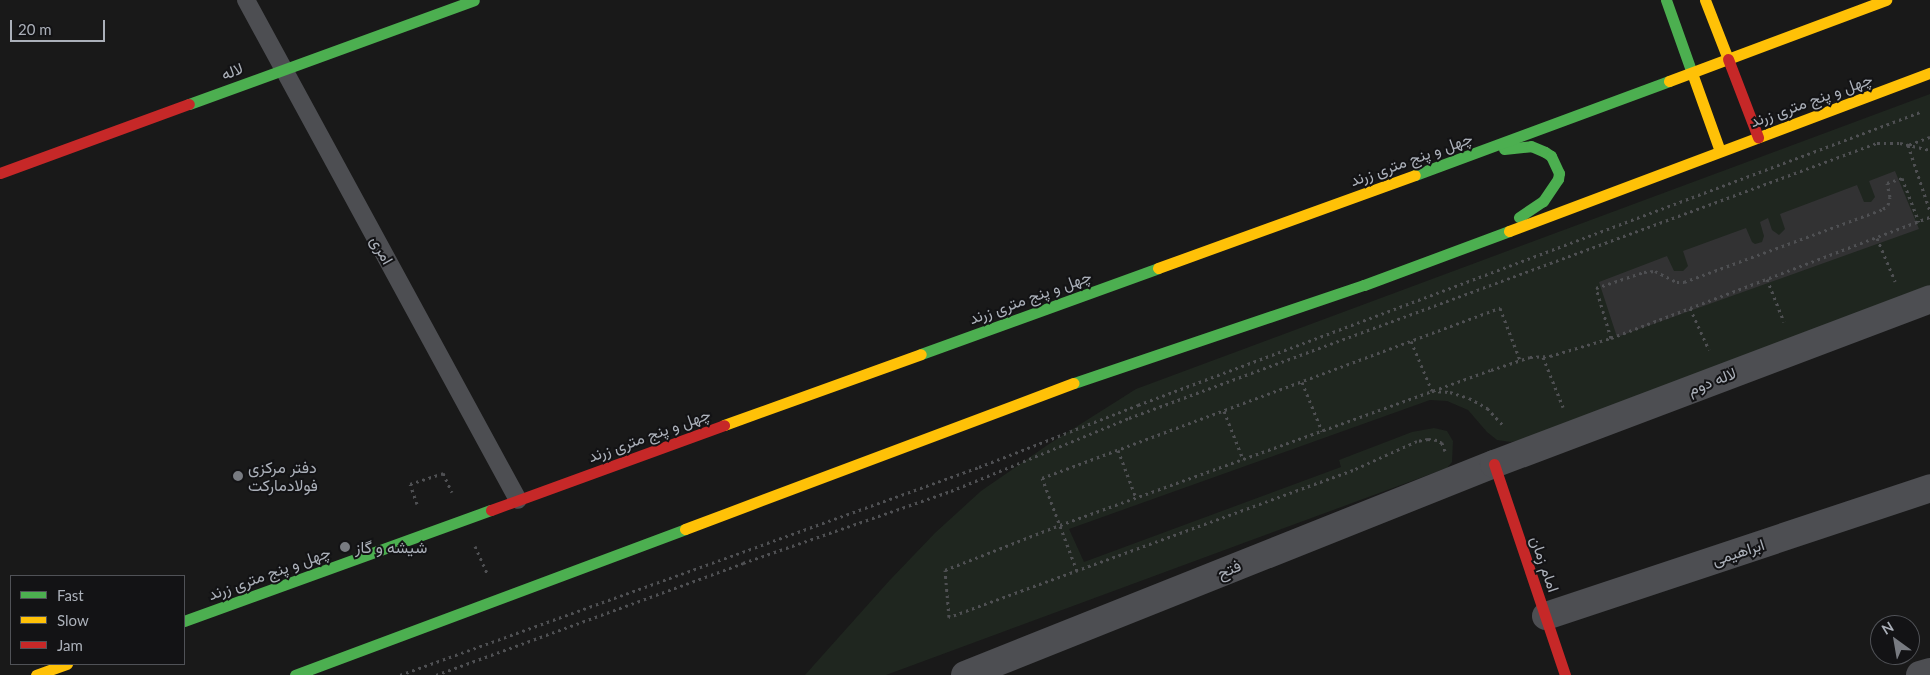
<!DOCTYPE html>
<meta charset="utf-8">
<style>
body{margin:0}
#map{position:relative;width:1930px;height:675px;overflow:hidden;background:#191919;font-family:Lato,Vazirmatn,sans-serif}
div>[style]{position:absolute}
.green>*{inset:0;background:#1f261f}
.building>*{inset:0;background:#323233}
.path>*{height:3px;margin-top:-1.5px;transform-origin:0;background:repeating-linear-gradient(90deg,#4f5053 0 2.5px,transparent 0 6.5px)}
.lane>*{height:18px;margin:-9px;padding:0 9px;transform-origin:9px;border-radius:9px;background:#4d4e52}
.street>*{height:28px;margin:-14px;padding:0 14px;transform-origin:14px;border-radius:14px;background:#4d4e52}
.fast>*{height:11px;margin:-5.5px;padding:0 5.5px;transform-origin:5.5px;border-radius:5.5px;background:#4caf50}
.slow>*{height:11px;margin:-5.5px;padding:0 5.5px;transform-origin:5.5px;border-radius:5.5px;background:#ffc107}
.jam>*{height:11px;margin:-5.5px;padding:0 5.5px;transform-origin:5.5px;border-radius:5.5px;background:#c62828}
.dots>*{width:14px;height:14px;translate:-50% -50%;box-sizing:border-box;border:2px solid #131315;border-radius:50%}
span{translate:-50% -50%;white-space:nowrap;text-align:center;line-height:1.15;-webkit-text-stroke:4px #131315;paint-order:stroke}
.street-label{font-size:16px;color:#abb0b9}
.poi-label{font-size:16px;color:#abb0b9}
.left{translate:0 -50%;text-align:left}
.legend{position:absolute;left:10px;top:575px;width:175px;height:90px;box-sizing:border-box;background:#131315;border:1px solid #505257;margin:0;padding:6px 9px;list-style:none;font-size:15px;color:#abb0b9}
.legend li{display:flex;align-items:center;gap:10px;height:25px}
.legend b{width:25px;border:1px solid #505257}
.north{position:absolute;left:1870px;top:615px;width:50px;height:50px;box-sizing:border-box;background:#131315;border:1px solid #505257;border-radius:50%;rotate:328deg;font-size:14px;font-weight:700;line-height:20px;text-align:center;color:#abb0b9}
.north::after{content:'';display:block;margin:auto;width:18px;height:22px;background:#787b81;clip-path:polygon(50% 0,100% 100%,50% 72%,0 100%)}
.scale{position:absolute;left:10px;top:20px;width:95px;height:22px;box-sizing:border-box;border:2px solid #abb0b9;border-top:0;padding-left:6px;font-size:15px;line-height:18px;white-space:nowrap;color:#abb0b9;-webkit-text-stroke:4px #131315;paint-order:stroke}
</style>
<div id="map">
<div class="green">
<div style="clip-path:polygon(1930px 94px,1930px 288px,1530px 439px,1511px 442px,1497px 440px,1487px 432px,1468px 410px,1447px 401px,1430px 400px,1069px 529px,1084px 562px,1341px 467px,1339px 460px,1412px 432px,1434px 428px,1447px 431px,1453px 441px,1452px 462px,1447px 468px,886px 675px,805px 675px,889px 581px,935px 533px,981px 491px,1049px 444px,1136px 389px)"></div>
</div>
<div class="building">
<div style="clip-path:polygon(1895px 171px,1919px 229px,1617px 337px,1599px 282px,1667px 256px,1674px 271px,1683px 271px,1688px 266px,1683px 251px,1746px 228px,1752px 242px,1755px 244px,1762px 242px,1764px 236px,1760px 222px,1768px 218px,1772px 230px,1779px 235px,1785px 229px,1780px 214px,1857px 185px,1864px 202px,1871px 202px,1875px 197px,1869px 181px)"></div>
</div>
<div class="path">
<div style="left:1930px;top:137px;width:23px;rotate:160deg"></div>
<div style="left:1908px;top:145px;width:70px;rotate:71.6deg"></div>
<div style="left:1877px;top:238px;width:47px;rotate:67.3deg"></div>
<div style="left:1767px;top:279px;width:46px;rotate:68.4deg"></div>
<div style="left:1690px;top:308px;width:46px;rotate:65.7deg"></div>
<div style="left:1611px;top:338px;width:52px;rotate:-106.7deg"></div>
<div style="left:1596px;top:288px;width:51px;rotate:-18.4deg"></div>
<div style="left:1644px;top:272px;width:11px;rotate:-5deg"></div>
<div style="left:1655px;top:271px;width:25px;rotate:27deg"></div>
<div style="left:1677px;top:282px;width:7px"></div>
<div style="left:1684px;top:282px;width:212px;rotate:-20.1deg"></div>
<div style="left:1883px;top:209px;width:6px;rotate:-39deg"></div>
<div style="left:1888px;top:205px;width:8px;rotate:-76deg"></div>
<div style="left:1890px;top:197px;width:14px;rotate:-102deg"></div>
<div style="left:1887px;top:183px;width:16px;rotate:-18deg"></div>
<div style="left:1902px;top:178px;width:47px;rotate:68.9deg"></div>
<div style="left:1411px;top:341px;width:54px;rotate:67.2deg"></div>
<div style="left:1432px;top:391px;width:18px;rotate:3deg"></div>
<div style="left:1450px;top:392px;width:20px;rotate:18deg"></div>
<div style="left:1469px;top:398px;width:21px;rotate:29deg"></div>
<div style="left:1487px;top:408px;width:26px;rotate:47deg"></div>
<div style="left:1543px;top:357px;width:54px;rotate:68.2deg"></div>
<div style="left:1302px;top:382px;width:53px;rotate:67.8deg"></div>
<div style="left:1224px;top:411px;width:52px;rotate:68.4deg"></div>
<div style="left:1118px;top:450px;width:51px;rotate:69.4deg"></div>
<div style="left:1445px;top:451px;width:9px;rotate:-111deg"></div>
<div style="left:1442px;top:443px;width:6px;rotate:-149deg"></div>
<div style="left:1437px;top:440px;width:9px;rotate:-174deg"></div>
<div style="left:1428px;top:439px;width:11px;rotate:170deg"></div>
<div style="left:1417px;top:441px;width:70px;rotate:155.6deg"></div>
<div style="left:1353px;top:470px;width:430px;rotate:160deg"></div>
<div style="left:949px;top:617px;width:47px;rotate:-94.9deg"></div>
<div style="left:945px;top:570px;width:123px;rotate:-21.4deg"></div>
<div style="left:1060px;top:525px;width:458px;rotate:-19.8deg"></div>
<div style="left:1491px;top:370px;width:41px;rotate:-18.4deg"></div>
<div style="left:1530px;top:357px;width:20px;rotate:-3deg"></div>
<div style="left:1550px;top:356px;width:64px;rotate:-16.4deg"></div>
<div style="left:1611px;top:338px;width:341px;rotate:-20.8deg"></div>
<div style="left:417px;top:504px;width:21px;rotate:-109deg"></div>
<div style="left:410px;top:484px;width:35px;rotate:-18deg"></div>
<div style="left:443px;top:473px;width:21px;rotate:65deg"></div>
<div style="left:475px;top:546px;width:30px;rotate:66deg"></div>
<div style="left:1077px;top:571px;width:99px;rotate:-110.6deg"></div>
<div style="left:1042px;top:478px;width:489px;rotate:-20.4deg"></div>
<div style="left:1500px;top:308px;width:56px;rotate:69deg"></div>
<div style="left:400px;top:675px;width:615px;rotate:-19.76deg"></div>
<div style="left:979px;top:467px;width:171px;rotate:-21.3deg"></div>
<div style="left:1138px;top:405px;width:835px;rotate:-20.54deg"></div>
<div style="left:436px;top:675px;width:327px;rotate:-20deg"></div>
<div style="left:743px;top:563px;width:220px;rotate:-19.1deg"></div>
<div style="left:951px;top:491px;width:192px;rotate:-22.3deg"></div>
<div style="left:1129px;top:418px;width:797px;rotate:-20.19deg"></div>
<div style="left:1877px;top:143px;width:23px"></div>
<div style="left:1900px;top:143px;width:31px;rotate:13deg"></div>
</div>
<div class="lane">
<div style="left:246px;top:0;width:569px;rotate:61.45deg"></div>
</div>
<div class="street">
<div style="left:1546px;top:616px;width:405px;rotate:-18.4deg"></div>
<div style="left:965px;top:675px;width:570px;rotate:-21.75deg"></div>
<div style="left:1494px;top:464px;width:466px;rotate:-20.7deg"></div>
<div style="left:1920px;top:675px;width:10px;rotate:-17deg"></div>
</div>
<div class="fast">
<div style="left:1666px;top:0;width:77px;rotate:70.4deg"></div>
<div style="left:189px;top:104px;width:303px;rotate:-20deg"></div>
<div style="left:1504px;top:149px;width:27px;rotate:-6deg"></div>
<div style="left:1531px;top:146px;width:15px;rotate:23deg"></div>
<div style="left:1545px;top:152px;width:7px;rotate:34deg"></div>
<div style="left:1551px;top:156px;width:19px;rotate:65deg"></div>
<div style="left:1559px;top:173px;width:6px;rotate:99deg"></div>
<div style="left:1558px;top:179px;width:27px;rotate:124deg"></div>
<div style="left:1543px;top:201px;width:29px;rotate:146deg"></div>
<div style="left:1415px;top:175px;width:271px;rotate:-20.3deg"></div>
<div style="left:921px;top:354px;width:252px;rotate:-19.9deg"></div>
<div style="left:1074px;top:383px;width:306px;rotate:-18.7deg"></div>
<div style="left:1364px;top:285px;width:155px;rotate:-20.4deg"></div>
<div style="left:184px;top:621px;width:326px;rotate:-19.9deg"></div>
<div style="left:295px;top:675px;width:416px;rotate:-20.5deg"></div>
</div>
<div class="slow">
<div style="left:1705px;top:0;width:63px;rotate:68.7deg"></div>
<div style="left:1692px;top:73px;width:83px;rotate:70.3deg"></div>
<div style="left:1669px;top:81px;width:232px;rotate:-20.5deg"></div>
<div style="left:1509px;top:231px;width:450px;rotate:-20.6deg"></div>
<div style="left:1158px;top:268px;width:273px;rotate:-19.9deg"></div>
<div style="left:724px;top:425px;width:209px;rotate:-19.8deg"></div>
<div style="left:685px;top:529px;width:415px;rotate:-20.6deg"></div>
<div style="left:36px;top:675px;width:33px;rotate:-20deg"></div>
</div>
<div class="jam">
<div style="left:1728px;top:59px;width:84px;rotate:69deg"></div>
<div style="left:0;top:173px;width:201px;rotate:-20.1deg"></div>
<div style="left:1494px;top:464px;width:223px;rotate:71.4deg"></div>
<div style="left:491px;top:510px;width:248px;rotate:-20deg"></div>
</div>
<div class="dots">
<div style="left:238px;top:476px;background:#787b81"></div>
<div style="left:345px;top:547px;background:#787b81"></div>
</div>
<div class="street-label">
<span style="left:232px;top:71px;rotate:-20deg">لاله</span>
<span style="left:1811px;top:100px;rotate:-20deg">چهل و پنج متری زرند</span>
<span style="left:1411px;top:159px;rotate:-20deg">چهل و پنج متری زرند</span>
<span style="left:382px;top:250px;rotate:61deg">امری</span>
<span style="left:1030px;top:297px;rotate:-20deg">چهل و پنج متری زرند</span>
<span style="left:1712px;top:381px;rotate:-21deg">لاله دوم</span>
<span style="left:649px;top:435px;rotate:-20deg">چهل و پنج متری زرند</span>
<span style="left:1738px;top:552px;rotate:-18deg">ابراهیمی</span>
<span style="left:1545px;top:564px;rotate:71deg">امام زمان</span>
<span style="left:1229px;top:569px;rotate:-22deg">فتح</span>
<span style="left:269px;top:573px;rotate:-20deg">چهل و پنج متری زرند</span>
</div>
<div class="poi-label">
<span class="left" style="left:248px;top:476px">دفتر مرکزی<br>فولادمارکت</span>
<span class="left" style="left:355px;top:547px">شیشه و گاز</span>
</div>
<ul class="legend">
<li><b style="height:6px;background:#4caf50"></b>Fast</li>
<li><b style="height:6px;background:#ffc107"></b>Slow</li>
<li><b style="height:6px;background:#c62828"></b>Jam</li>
</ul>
<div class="north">N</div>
<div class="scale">20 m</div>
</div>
